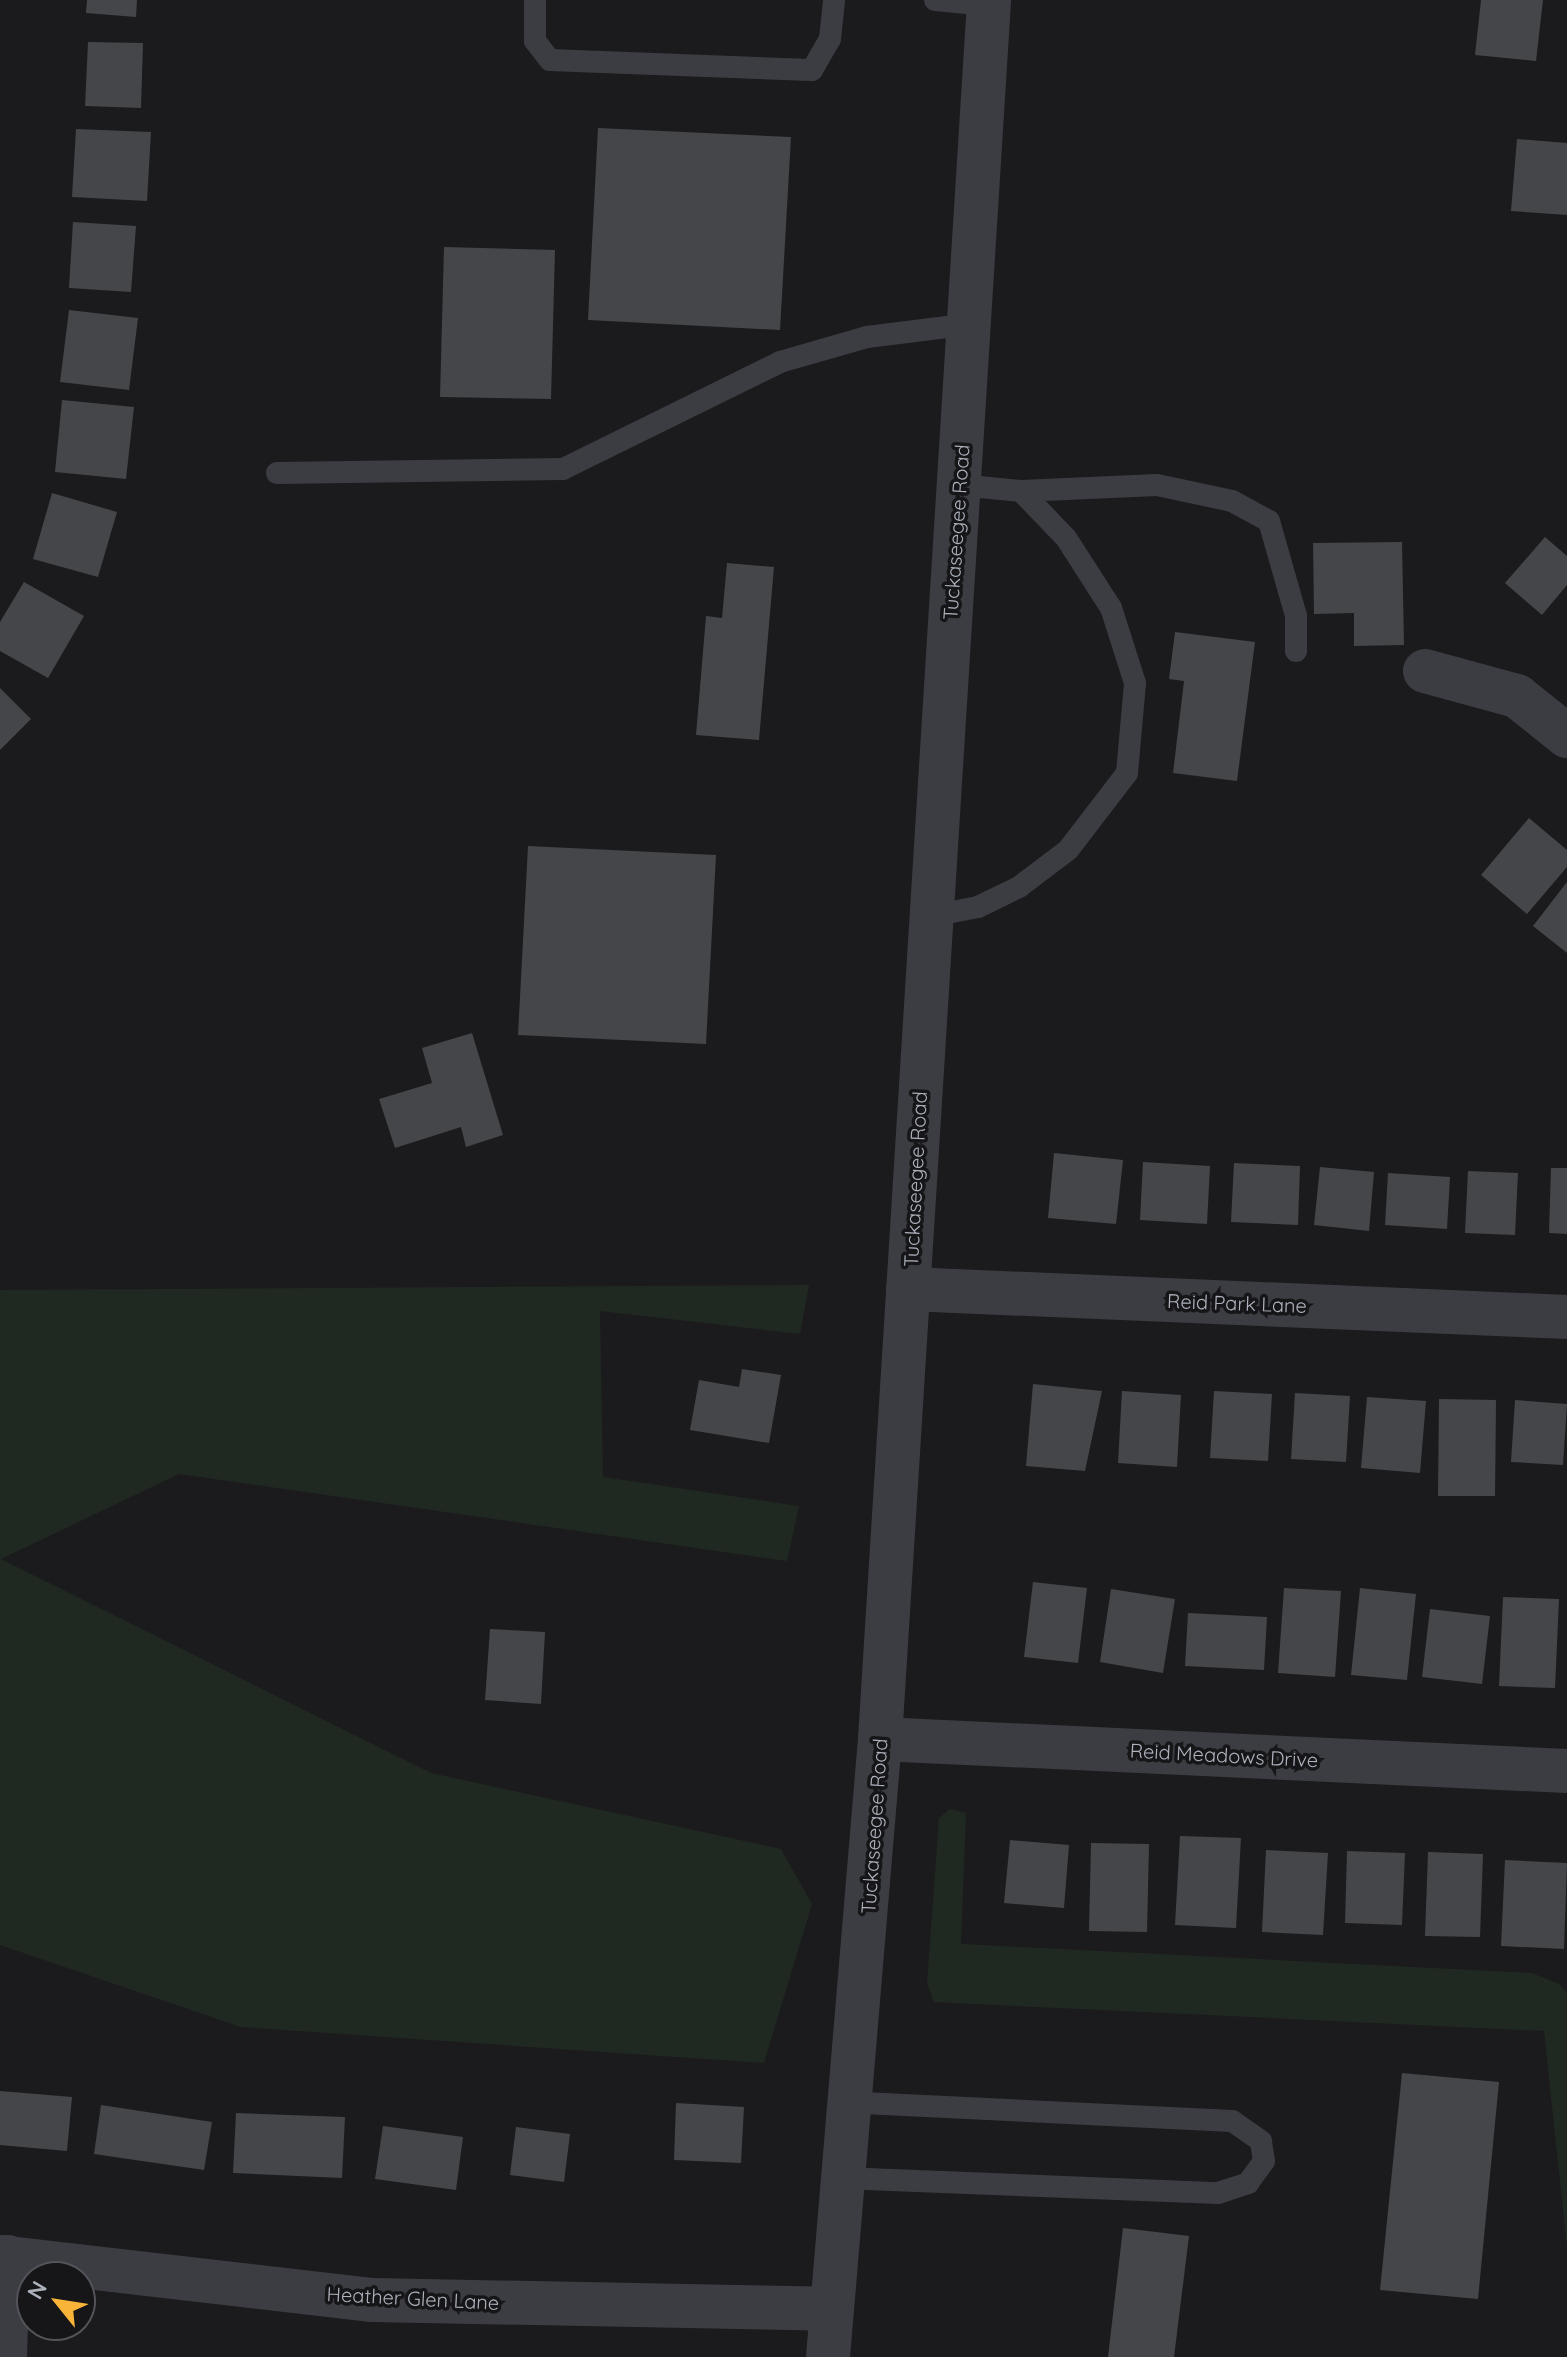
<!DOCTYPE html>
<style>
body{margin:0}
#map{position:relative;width:1567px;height:2357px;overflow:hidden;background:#1b1b1d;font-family:Quicksand,sans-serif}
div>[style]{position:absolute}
.green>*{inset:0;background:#202921}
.building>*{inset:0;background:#45464a}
.service>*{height:22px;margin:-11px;padding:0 11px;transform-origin:11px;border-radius:11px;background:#3c3d43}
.minor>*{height:44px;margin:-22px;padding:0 22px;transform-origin:22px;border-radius:22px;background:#3c3d43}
.tertiary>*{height:44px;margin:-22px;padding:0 22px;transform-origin:22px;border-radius:22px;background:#3c3d43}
span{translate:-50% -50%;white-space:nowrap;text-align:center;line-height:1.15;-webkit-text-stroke:7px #161618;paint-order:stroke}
.street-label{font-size:20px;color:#adb2bd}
.north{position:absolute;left:16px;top:2261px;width:80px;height:80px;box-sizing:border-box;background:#161618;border:2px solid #52545a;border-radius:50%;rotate:300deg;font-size:22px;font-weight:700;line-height:32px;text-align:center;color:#adb2bd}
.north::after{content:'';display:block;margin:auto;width:28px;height:36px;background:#f8b439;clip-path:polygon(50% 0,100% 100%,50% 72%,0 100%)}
</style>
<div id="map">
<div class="green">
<div style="clip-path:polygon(809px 1285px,800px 1334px,600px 1311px,603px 1477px,799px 1506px,787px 1561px,179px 1474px,1px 1559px,431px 1773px,781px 1849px,812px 1904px,764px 2063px,241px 2027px,0 1945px,0 1290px)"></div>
<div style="clip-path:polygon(950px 1809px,966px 1813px,961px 1944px,1532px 1973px,1559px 1984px,1567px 1993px,1567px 2247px,1544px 2031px,934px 2002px,927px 1984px,939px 1818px)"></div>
</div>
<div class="building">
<div style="clip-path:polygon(87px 0,137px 0,136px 17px,86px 13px)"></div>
<div style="clip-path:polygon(1481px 0,1543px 0,1536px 61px,1475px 55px)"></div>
<div style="clip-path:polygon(88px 42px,143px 43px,141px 108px,85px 106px)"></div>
<div style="clip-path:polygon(598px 128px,791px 137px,780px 330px,588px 320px)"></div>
<div style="clip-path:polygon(76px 129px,151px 132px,147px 201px,72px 197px)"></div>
<div style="clip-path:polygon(1517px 139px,1567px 143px,1567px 215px,1511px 211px)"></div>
<div style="clip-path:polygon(73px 222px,136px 226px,131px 292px,69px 288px)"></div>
<div style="clip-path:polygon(444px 247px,555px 250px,551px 399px,440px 397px)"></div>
<div style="clip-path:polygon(69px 310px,138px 318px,129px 390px,60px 382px)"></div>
<div style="clip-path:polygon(62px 400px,134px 407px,126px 479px,55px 472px)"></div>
<div style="clip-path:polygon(52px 493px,117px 512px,98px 577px,33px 559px)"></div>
<div style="clip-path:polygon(1545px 537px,1567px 556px,1567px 585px,1542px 615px,1505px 583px)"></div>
<div style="clip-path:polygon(1402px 542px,1404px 645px,1354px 646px,1354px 613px,1314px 614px,1313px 543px)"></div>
<div style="clip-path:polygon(727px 563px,774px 567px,759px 740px,696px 735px,706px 616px,722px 618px)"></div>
<div style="clip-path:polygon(24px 582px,84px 616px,48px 678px,0 651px,0 622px)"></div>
<div style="clip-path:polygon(1175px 632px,1255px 642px,1237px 781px,1173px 773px,1184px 681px,1169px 679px)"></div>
<div style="clip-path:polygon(0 688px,31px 719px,0 750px)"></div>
<div style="clip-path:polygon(1529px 818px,1567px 850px,1567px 867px,1527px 914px,1481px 875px)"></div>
<div style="clip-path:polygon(528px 846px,716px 855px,706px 1044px,518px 1035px)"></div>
<div style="clip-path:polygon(1567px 882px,1567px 953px,1533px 926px)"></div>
<div style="clip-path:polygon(472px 1033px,503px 1135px,466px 1147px,461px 1127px,395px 1148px,379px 1099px,432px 1083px,422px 1048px)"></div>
<div style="clip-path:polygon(1054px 1153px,1123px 1160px,1116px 1224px,1048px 1218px)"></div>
<div style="clip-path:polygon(1143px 1162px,1210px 1166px,1207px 1224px,1140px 1220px)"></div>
<div style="clip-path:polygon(1234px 1163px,1300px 1166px,1298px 1225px,1231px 1222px)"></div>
<div style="clip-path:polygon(1320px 1167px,1374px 1172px,1369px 1231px,1314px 1225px)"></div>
<div style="clip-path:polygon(1551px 1168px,1567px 1168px,1567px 1234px,1549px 1233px)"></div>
<div style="clip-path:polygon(1468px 1171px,1518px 1173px,1515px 1235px,1465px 1233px)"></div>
<div style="clip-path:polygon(1388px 1173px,1450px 1177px,1447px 1229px,1385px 1225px)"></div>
<div style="clip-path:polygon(742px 1369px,781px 1375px,769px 1443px,690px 1430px,699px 1380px,739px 1387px)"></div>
<div style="clip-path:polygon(1033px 1384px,1102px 1391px,1085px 1471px,1026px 1466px)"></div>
<div style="clip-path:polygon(1122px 1391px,1181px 1395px,1177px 1467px,1118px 1463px)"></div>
<div style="clip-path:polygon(1214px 1391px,1272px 1394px,1268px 1461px,1210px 1458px)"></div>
<div style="clip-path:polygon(1295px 1393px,1350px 1396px,1346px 1462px,1291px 1459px)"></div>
<div style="clip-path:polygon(1367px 1397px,1426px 1401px,1420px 1473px,1361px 1468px)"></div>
<div style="clip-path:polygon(1439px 1399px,1496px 1400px,1495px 1496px,1438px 1496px)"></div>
<div style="clip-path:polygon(1515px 1400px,1567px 1404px,1563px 1465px,1511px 1462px)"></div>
<div style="clip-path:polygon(1033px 1582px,1087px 1588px,1078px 1663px,1024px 1657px)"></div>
<div style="clip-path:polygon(1284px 1588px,1341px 1591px,1335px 1677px,1278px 1673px)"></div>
<div style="clip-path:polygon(1360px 1588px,1416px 1594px,1407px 1680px,1351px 1675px)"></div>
<div style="clip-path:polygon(1111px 1589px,1175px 1599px,1163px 1673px,1100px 1662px)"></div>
<div style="clip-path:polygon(1503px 1597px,1559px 1599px,1555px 1688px,1499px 1686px)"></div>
<div style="clip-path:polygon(1430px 1609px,1490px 1616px,1482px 1684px,1422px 1677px)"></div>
<div style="clip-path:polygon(1188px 1613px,1267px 1617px,1264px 1670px,1185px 1666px)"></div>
<div style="clip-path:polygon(490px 1629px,545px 1632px,541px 1704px,485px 1700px)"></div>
<div style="clip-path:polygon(1180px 1836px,1241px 1838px,1236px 1928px,1175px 1925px)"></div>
<div style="clip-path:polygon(1010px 1840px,1069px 1845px,1064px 1908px,1004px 1903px)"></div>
<div style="clip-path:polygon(1091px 1843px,1149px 1844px,1147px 1932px,1089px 1931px)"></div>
<div style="clip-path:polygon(1266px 1850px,1328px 1853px,1323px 1935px,1262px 1932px)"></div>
<div style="clip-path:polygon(1347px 1851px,1405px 1853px,1402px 1925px,1345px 1923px)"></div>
<div style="clip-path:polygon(1428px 1852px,1483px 1854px,1480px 1937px,1425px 1936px)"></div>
<div style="clip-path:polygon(1505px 1860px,1567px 1863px,1564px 1949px,1501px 1946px)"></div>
<div style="clip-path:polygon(1402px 2073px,1499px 2082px,1478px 2299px,1380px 2290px)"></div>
<div style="clip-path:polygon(0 2091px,72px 2097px,67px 2151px,0 2145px)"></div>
<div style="clip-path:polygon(676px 2103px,744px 2107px,741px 2163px,674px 2160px)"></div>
<div style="clip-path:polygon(101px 2105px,212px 2122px,204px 2170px,94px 2154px)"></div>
<div style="clip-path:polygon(236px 2113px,345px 2117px,342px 2178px,233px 2173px)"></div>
<div style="clip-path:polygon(383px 2126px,463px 2137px,456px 2190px,375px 2179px)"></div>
<div style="clip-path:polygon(516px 2127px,570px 2134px,564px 2182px,510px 2175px)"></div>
<div style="clip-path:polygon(1123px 2228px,1189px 2236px,1174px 2357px,1108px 2357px)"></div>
</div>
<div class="service">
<div style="left:535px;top:0;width:41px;rotate:90deg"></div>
<div style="left:535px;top:41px;width:24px;rotate:52deg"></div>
<div style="left:550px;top:60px;width:262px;rotate:2.2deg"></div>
<div style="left:812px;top:70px;width:36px;rotate:-60deg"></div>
<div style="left:830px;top:39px;width:39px;rotate:-84deg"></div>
<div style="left:935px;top:0;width:53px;rotate:5.4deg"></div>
<div style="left:277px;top:473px;width:286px;rotate:-0.8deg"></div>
<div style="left:563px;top:469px;width:242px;rotate:-26.2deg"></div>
<div style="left:780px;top:362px;width:91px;rotate:-16deg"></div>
<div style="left:867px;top:337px;width:105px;rotate:-7.1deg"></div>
<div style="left:959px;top:485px;width:62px;rotate:5.5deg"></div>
<div style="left:1021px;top:491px;width:136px;rotate:-2.5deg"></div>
<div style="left:1157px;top:485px;width:77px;rotate:12deg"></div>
<div style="left:1232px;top:501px;width:42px;rotate:28.4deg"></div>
<div style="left:1269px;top:521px;width:99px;rotate:74.1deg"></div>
<div style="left:1296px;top:616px;width:35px;rotate:90deg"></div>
<div style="left:931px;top:916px;width:48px;rotate:-10.8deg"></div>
<div style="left:978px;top:907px;width:46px;rotate:-26deg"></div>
<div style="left:1019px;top:887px;width:61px;rotate:-37.1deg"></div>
<div style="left:1068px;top:850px;width:97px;rotate:-52.5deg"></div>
<div style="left:1127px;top:773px;width:90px;rotate:-84.9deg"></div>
<div style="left:1135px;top:683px;width:79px;rotate:-107.7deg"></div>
<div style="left:1111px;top:608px;width:83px;rotate:-122.7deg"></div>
<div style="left:1066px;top:538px;width:65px;rotate:-133.8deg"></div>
<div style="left:841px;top:2178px;width:377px;rotate:2.3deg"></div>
<div style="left:1218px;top:2193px;width:32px;rotate:-18deg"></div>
<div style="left:1248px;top:2183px;width:27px;rotate:-54deg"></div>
<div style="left:1264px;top:2161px;width:20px;rotate:-99deg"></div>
<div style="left:1261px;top:2141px;width:35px;rotate:-145deg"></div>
<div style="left:1232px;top:2121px;width:385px;rotate:-177.2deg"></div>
</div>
<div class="minor">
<div style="left:1425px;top:671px;width:95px;rotate:15.2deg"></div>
<div style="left:1517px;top:696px;width:64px;rotate:38.7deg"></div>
<div style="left:908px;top:1289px;width:660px;rotate:2.43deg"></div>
<div style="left:880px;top:1739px;width:688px;rotate:2.67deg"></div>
<div style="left:0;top:2257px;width:375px;rotate:6.6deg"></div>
<div style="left:373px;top:2300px;width:456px;rotate:1.1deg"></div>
<div style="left:5px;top:2357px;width:100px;rotate:-88.3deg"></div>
</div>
<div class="tertiary">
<div style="left:828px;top:2357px;width:620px;rotate:-85.19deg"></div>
<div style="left:880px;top:1739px;width:1742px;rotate:-86.41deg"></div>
</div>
<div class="street-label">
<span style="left:956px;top:532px;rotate:-86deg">Tuckaseegee Road</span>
<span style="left:915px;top:1179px;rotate:-87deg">Tuckaseegee Road</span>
<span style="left:1237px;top:1303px;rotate:2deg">Reid Park Lane</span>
<span style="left:1224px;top:1755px;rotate:3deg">Reid Meadows Drive</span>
<span style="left:874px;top:1826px;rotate:-86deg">Tuckaseegee Road</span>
<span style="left:413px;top:2298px;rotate:3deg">Heather Glen Lane</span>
</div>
<div class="north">N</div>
</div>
